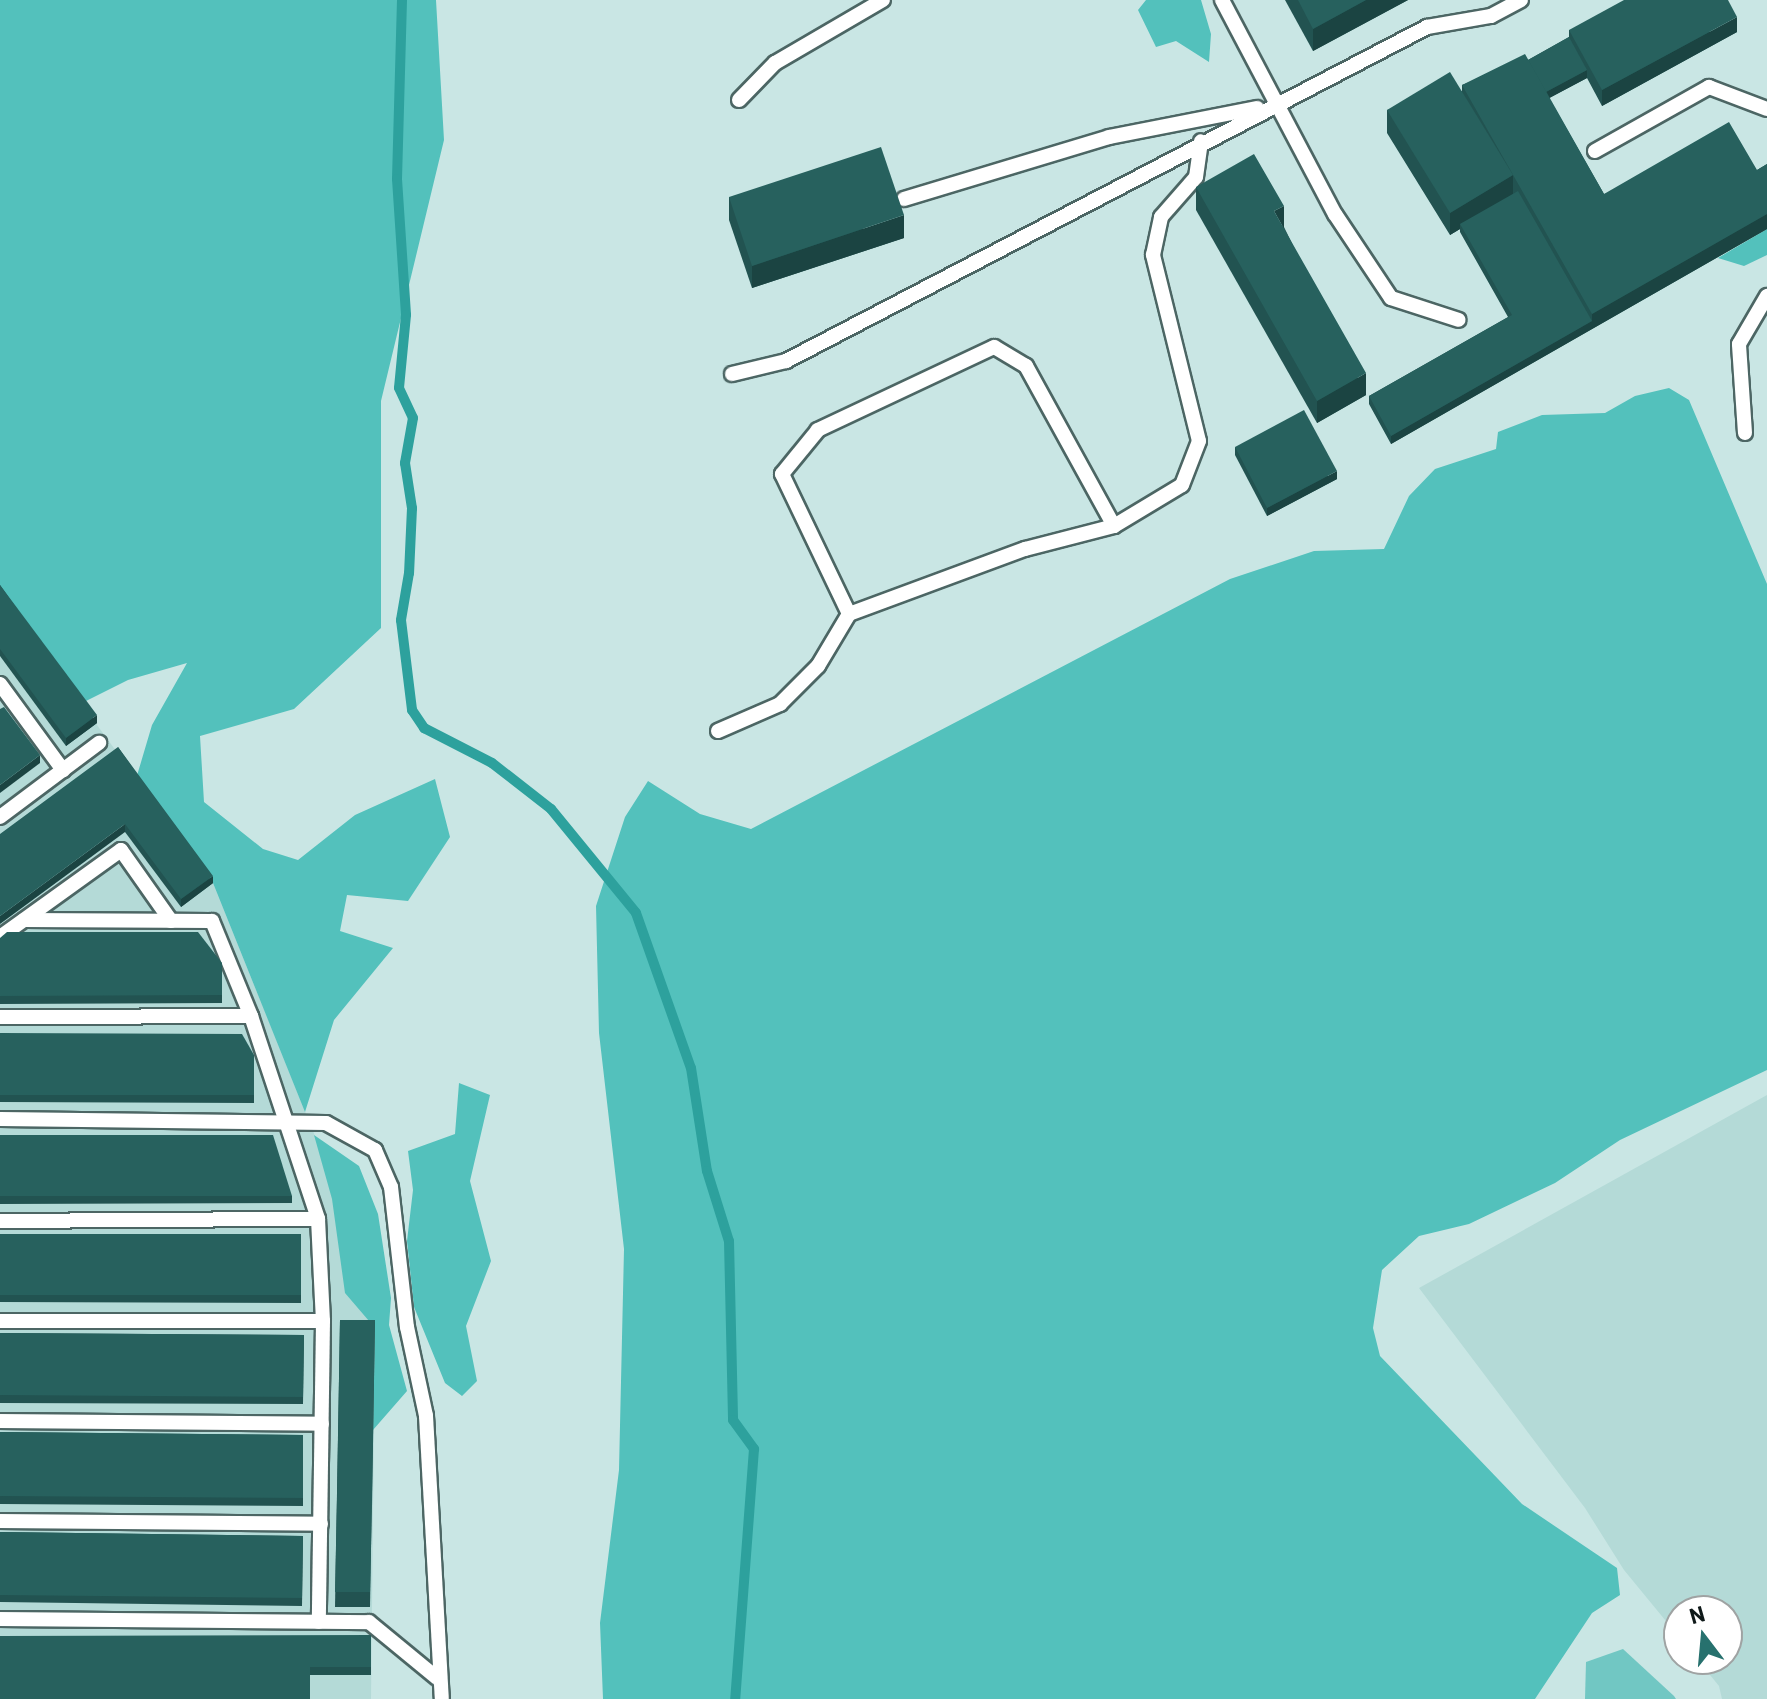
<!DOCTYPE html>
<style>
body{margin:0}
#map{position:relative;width:1767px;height:1699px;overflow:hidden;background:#c9e6e4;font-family:Barlow,sans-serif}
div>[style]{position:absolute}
.built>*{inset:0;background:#b4dad7}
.green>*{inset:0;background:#71c7c3}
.forest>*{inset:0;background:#53c1bc}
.stream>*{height:10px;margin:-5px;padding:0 5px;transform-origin:5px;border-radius:5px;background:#2da19d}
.roads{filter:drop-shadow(2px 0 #4c6664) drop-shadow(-2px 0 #4c6664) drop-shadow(0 2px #4c6664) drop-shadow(0 -2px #4c6664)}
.service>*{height:14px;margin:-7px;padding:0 7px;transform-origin:7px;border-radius:7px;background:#fff}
.wall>*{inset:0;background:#225351}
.shaded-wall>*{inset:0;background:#1b4442}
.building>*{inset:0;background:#27615e}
span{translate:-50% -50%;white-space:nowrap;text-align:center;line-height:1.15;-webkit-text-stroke:8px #fff;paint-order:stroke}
.north{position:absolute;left:1663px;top:1595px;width:80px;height:80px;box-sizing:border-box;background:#fff;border:2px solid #9fa3a3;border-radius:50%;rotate:344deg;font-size:22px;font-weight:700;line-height:32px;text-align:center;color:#0f1919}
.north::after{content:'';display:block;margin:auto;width:28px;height:36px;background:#27716e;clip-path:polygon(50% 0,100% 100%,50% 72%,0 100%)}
</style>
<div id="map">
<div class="built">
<div style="clip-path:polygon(0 593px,213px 883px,344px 1208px,375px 1328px,371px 1699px,0 1699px)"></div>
<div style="clip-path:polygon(1767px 1095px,1767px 1699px,1722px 1699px,1719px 1686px,1697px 1659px,1727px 1659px,1727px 1611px,1679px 1611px,1679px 1637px,1624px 1570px,1585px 1508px,1419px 1288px)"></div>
</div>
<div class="green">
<div style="clip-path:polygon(1623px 1649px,1674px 1696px,1676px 1699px,1585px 1699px,1586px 1662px)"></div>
</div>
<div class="forest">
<div style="clip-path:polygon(0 0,436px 0,444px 140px,381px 401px,381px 628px,294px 709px,200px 736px,204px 802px,263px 849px,298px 860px,355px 815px,435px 779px,450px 837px,408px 901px,347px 895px,340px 931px,393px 948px,334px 1020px,305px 1112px,213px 883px,136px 779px,152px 725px,187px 663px,128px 680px,82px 703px,0 592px)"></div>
<div style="clip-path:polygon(1146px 0,1201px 0,1211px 34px,1209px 62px,1176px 41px,1156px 47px,1138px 10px)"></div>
<div style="clip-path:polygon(1767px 229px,1767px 255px,1744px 266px,1718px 258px)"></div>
<div style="clip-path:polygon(1669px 388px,1689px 400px,1767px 584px,1767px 1070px,1620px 1140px,1555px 1183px,1469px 1224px,1419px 1236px,1382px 1270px,1373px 1328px,1380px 1356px,1522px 1504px,1617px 1568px,1620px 1595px,1592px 1613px,1535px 1699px,603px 1699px,600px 1623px,619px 1470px,624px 1249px,599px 1033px,596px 906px,625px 817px,648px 781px,700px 814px,751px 829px,1230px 579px,1314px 551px,1384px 549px,1409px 496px,1435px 469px,1496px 449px,1498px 432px,1542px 415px,1605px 413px,1635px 396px)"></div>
<div style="clip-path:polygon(459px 1083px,490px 1095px,470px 1181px,491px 1261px,466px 1326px,477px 1381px,462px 1396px,445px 1383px,414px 1307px,407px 1241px,413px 1190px,408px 1151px,455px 1134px)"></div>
<div style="clip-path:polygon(314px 1135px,359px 1166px,378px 1214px,391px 1298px,389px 1325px,407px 1391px,373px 1430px,375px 1328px,345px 1293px,332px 1199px)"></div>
</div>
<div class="stream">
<div style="left:402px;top:0;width:179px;rotate:91.6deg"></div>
<div style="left:397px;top:179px;width:136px;rotate:86.2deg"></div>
<div style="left:406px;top:315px;width:73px;rotate:95.5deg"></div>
<div style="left:399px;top:388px;width:33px;rotate:65deg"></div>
<div style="left:413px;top:418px;width:46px;rotate:100.1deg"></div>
<div style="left:405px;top:463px;width:46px;rotate:81.2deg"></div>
<div style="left:412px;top:508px;width:65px;rotate:92.6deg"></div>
<div style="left:409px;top:573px;width:48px;rotate:99.7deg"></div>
<div style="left:401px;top:620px;width:91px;rotate:83deg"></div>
<div style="left:412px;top:710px;width:22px;rotate:56deg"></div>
<div style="left:424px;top:728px;width:76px;rotate:27.2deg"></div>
<div style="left:492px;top:763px;width:75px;rotate:37.9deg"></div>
<div style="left:551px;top:809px;width:134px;rotate:50.7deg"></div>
<div style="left:636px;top:913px;width:164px;rotate:70.5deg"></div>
<div style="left:691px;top:1068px;width:104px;rotate:81.2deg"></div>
<div style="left:707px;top:1171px;width:73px;rotate:72.6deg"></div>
<div style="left:729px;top:1241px;width:179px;rotate:88.7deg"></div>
<div style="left:733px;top:1420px;width:36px;rotate:54deg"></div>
<div style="left:754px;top:1449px;width:251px;rotate:94.3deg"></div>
</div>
<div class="roads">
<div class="service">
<div style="left:1222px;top:0;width:242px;rotate:62.2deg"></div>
<div style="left:1335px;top:214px;width:101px;rotate:56.3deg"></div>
<div style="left:1391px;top:298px;width:71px;rotate:17.9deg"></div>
<div style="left:739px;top:100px;width:52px;rotate:-45.8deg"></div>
<div style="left:775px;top:63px;width:125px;rotate:-30.3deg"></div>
<div style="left:1595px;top:151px;width:131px;rotate:-29.3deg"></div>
<div style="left:1709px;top:87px;width:62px;rotate:20.8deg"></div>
<div style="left:904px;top:199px;width:214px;rotate:-16.8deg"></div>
<div style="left:1109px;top:137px;width:151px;rotate:-11.1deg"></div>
<div style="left:732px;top:374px;width:56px;rotate:-13.5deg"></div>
<div style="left:786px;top:361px;width:723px;rotate:-27.52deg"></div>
<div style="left:1427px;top:27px;width:65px;rotate:-9.8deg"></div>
<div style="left:1491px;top:16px;width:34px;rotate:-28deg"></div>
<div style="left:1745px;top:433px;width:89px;rotate:-93.9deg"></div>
<div style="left:1739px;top:344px;width:56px;rotate:-59.7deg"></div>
<div style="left:1114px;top:526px;width:183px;rotate:-118.8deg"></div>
<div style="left:1026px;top:366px;width:37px;rotate:-149deg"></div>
<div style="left:994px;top:347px;width:195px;rotate:154.8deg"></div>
<div style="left:818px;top:430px;width:57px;rotate:129.3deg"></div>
<div style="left:782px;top:474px;width:155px;rotate:64.4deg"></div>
<div style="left:849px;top:614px;width:188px;rotate:-20.3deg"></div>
<div style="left:1025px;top:549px;width:92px;rotate:-14.5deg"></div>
<div style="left:1114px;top:526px;width:79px;rotate:-31.1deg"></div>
<div style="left:1182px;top:485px;width:47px;rotate:-68.9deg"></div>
<div style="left:1199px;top:441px;width:192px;rotate:-103.9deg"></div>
<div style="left:1153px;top:255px;width:39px;rotate:-78deg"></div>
<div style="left:1161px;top:217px;width:53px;rotate:-48.8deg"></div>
<div style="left:1196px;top:177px;width:36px;rotate:-82deg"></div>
<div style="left:0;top:684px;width:107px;rotate:53.8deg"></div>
<div style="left:718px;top:731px;width:68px;rotate:-23.5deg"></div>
<div style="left:780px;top:704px;width:54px;rotate:-45deg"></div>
<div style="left:818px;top:666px;width:61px;rotate:-59.2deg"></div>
<div style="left:0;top:817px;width:124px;rotate:-36.8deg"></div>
<div style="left:24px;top:920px;width:188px;rotate:0.3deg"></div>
<div style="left:212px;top:921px;width:103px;rotate:67.7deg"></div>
<div style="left:251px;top:1016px;width:214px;rotate:71.7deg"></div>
<div style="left:318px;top:1219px;width:102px;rotate:87.2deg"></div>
<div style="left:323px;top:1321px;width:301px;rotate:90.8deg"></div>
<div style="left:0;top:937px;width:149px;rotate:-35.7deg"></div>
<div style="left:121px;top:850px;width:87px;rotate:54.8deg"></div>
<div style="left:0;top:1017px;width:251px;rotate:-0.2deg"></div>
<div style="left:0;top:1119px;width:326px;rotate:0.7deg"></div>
<div style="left:326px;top:1123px;width:56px;rotate:28.9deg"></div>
<div style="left:375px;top:1150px;width:40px;rotate:66.6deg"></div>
<div style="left:391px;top:1187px;width:141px;rotate:83.5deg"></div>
<div style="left:407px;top:1327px;width:91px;rotate:77.9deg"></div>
<div style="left:426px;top:1416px;width:283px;rotate:86.8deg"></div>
<div style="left:0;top:1221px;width:318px;rotate:-0.4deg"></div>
<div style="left:0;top:1321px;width:323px"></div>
<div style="left:0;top:1421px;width:322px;rotate:0.5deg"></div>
<div style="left:0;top:1521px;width:321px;rotate:0.5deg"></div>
<div style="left:0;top:1619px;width:369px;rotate:0.5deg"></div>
<div style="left:369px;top:1622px;width:88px;rotate:39.5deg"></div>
</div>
</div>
<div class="wall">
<div style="clip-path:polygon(1285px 0,1408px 0,1313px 51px)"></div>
<div style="clip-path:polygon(1569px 30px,1737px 32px,1602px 106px,1587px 78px,1549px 98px,1604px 194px,1757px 170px,1767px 164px,1767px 229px,1391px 444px,1369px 404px,1369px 396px,1508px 317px,1460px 232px,1460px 229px,1450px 235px,1387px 133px,1387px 110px,1462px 91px,1462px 85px,1528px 60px,1569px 37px)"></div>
<div style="clip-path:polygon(1196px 187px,1284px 227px,1366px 395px,1317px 423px,1196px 210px)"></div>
<div style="clip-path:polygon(729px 197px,904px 238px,752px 288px,729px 220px)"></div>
<div style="clip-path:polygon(1235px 447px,1337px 479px,1267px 516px,1235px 455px)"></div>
<div style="clip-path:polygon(0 585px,97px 723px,66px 746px,0 656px)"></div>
<div style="clip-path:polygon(118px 747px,213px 883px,181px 907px,125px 832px)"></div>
<div style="clip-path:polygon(0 938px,222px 963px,222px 1003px,0 1004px)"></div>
<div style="clip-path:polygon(0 1033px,254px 1055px,254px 1103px,0 1102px)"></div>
<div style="clip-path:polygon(0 1135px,292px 1196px,292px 1203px,0 1204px)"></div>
<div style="clip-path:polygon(0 1234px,301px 1234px,301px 1303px,0 1302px)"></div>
<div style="clip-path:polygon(340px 1320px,375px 1320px,370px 1607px,335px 1607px)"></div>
<div style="clip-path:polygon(0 1333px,304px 1335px,303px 1404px,0 1403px)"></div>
<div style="clip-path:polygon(0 1432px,303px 1435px,303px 1506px,0 1504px)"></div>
<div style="clip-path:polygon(0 1532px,303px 1536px,302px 1606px,0 1602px)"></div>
<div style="clip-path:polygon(371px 1635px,371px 1675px,310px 1675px,0 1699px)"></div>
</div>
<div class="shaded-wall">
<div style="clip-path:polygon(1366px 0,1408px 0,1313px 51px,1313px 29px)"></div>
<div style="clip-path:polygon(1737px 17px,1737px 32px,1602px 106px,1602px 90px)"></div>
<div style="clip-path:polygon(1587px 70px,1587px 78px,1542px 102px,1542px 94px)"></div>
<div style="clip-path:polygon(1513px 175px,1513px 198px,1460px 224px,1460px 229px,1450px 235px,1450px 213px)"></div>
<div style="clip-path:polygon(1284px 206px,1284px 229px,1274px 211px)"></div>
<div style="clip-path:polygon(1767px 214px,1767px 229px,1592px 329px,1592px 314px)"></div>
<div style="clip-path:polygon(904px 215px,904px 238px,752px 288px,752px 266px)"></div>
<div style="clip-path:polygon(1592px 321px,1592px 329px,1391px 444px,1391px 436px)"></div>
<div style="clip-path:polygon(1366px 373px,1366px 395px,1317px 423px,1317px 401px)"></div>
<div style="clip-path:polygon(1337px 471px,1337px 479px,1267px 516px,1267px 508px)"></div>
<div style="clip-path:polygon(97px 715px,97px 723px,66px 746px,66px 738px)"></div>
<div style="clip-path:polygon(40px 755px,40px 763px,0 793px,0 785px)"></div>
<div style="clip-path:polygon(125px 824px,125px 832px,0 924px,0 916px)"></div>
<div style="clip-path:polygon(213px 876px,213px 883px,181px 907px,181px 899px)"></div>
</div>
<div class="building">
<div style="clip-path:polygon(1298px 0,1366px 0,1313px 29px)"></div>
<div style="clip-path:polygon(1624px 0,1728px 0,1737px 17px,1602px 90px,1569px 30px)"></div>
<div style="clip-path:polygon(1569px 37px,1587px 70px,1546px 92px,1528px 60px)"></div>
<div style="clip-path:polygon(1525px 54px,1604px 194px,1729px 122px,1757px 170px,1767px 164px,1767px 214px,1592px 314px,1462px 85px)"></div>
<div style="clip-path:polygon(1450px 72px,1513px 175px,1450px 213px,1387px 110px)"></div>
<div style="clip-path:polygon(881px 147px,904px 215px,752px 266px,729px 197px)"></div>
<div style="clip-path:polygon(1254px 154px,1284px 206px,1274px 211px,1366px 373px,1317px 401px,1196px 187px)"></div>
<div style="clip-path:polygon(1518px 191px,1592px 321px,1391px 436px,1369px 396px,1512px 315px,1460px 224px)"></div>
<div style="clip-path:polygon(1304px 410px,1337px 471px,1267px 508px,1235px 447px)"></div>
<div style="clip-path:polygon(0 585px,97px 715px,66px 738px,0 649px)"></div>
<div style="clip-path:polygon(4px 707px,40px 755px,0 785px,0 709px)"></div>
<div style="clip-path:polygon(118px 747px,213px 876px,181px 899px,125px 824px,0 916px,0 834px)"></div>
<div style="clip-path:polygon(7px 932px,198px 932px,222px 963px,222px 995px,0 996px,0 938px)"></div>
<div style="clip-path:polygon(0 1033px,242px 1034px,254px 1055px,254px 1095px,0 1095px)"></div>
<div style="clip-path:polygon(0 1135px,273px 1135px,292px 1196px,0 1196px)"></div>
<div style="clip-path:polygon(0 1234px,301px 1234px,301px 1295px,0 1295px)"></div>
<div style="clip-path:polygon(340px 1320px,375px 1320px,372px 1507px,372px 1499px,337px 1499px)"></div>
<div style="clip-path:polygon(0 1333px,304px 1335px,303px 1397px,0 1395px)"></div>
<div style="clip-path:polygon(0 1432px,303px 1435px,303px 1498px,0 1496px)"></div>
<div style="clip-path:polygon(337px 1499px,372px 1499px,370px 1592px,335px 1592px)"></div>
<div style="clip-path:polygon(0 1532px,303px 1536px,302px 1598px,0 1595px)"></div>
<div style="clip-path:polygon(371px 1635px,371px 1667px,310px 1667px,310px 1699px,0 1699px,0 1636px)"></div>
</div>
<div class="north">N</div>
</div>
